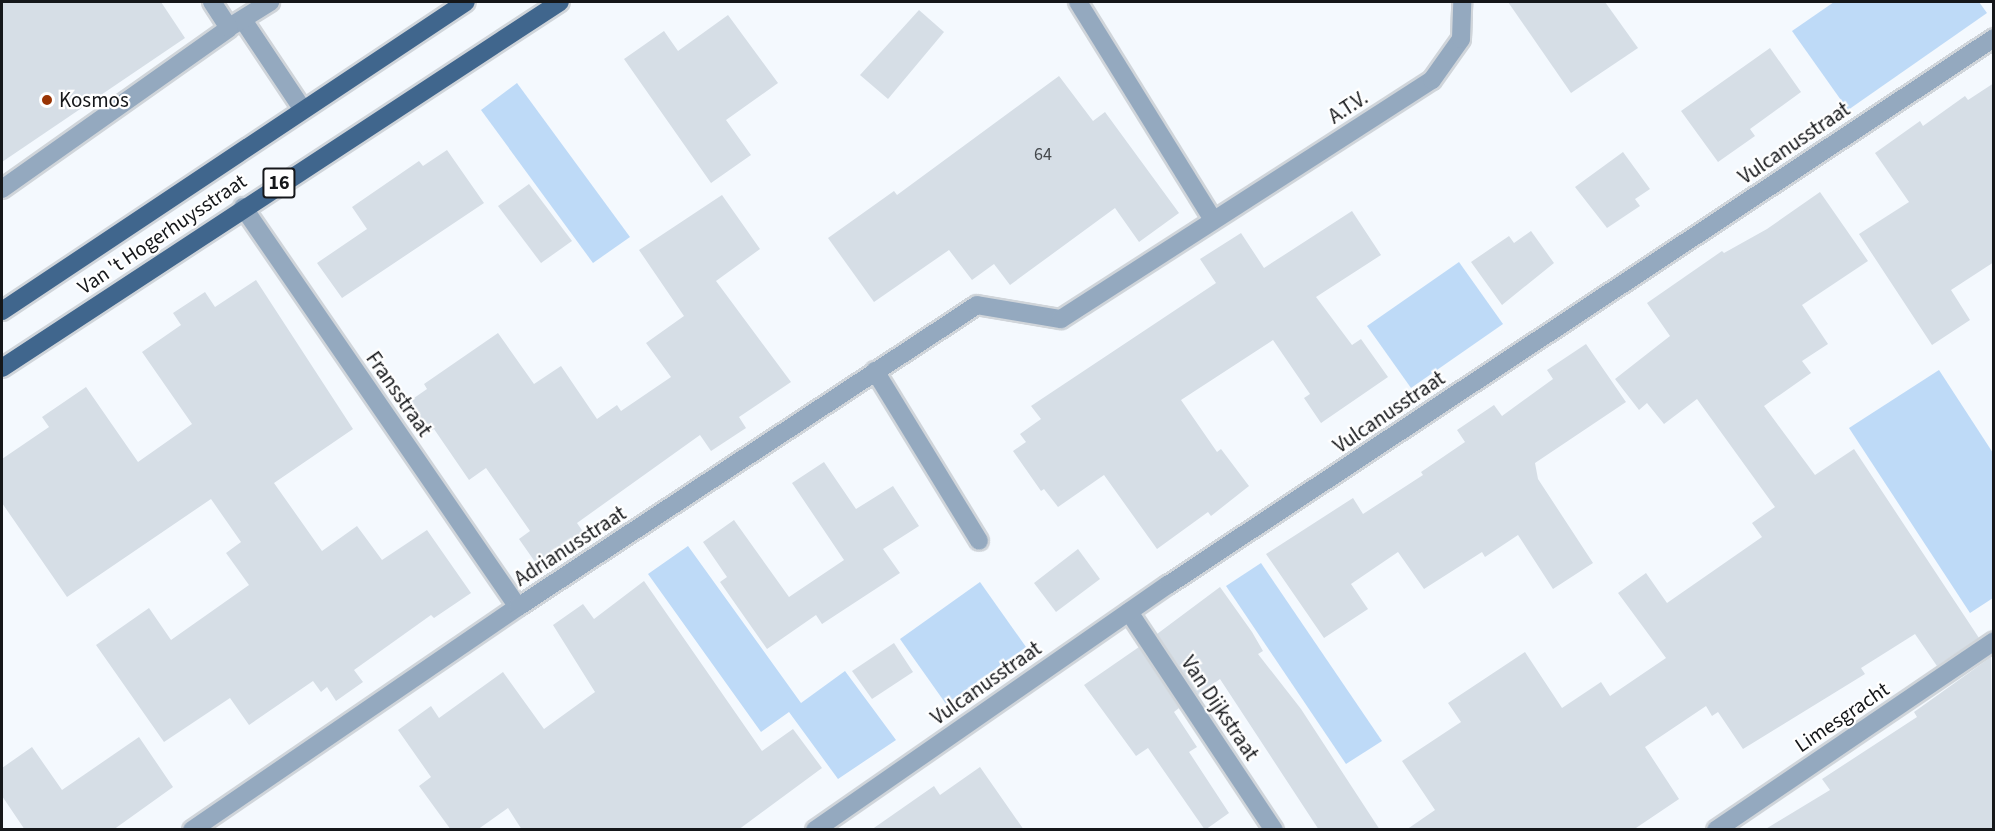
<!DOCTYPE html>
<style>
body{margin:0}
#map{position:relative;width:1995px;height:831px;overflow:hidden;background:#f4f9fe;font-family:"Source Sans 3",sans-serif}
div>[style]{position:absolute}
.green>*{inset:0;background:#bedaf7}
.building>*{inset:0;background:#d6dee6}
.roads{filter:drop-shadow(2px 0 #d0d5da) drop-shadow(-2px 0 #d0d5da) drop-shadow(0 2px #d0d5da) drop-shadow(0 -2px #d0d5da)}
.minor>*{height:18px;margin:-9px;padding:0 9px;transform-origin:9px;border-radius:9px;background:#94a9bf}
.major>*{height:18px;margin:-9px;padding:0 9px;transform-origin:9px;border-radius:9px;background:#40668d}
.dots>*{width:16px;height:16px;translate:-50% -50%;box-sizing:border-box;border:3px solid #fff;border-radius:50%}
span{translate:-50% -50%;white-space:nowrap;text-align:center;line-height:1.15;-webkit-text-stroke:4.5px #fff;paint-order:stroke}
.number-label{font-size:18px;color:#45494d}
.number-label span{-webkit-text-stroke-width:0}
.shield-label span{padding:2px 4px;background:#fff;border:2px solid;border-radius:4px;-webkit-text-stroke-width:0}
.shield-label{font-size:20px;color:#15171a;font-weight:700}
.poi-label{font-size:21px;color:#15171a}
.left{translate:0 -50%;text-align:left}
.street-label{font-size:21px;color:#15171a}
.frame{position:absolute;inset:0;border:3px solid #15171a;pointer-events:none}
</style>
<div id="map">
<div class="green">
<div style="clip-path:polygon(1834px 2px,1979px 2px,1987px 13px,1848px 110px,1792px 31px)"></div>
<div style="clip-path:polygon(517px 83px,630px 237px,593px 263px,481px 110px)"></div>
<div style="clip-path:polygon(1459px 262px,1503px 324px,1411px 388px,1367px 326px)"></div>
<div style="clip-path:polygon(1939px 370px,1993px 453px,1993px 598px,1970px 613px,1849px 428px)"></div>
<div style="clip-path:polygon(688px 546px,801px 703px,845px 671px,896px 740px,838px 779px,789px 712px,761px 732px,648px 574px)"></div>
<div style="clip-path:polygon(1261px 563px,1382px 741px,1346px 764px,1226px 586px)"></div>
<div style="clip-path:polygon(980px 582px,1026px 647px,946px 704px,900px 639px)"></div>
</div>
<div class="building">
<div style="clip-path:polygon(2px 2px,161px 2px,185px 38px,2px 162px)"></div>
<div style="clip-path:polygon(1508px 2px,1605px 2px,1638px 48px,1571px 93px)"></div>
<div style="clip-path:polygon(919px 10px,944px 32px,888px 99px,860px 75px)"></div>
<div style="clip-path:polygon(728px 15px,778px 83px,726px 120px,751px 155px,711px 183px,624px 59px,664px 31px,678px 51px)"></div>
<div style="clip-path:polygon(1770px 48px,1801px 92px,1750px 129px,1755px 136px,1718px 162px,1681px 111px)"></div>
<div style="clip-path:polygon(1059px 76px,1093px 121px,1105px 112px,1179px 213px,1139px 242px,1115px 208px,1010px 285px,994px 264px,972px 280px,949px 250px,874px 302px,828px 238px,894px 191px,897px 195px)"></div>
<div style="clip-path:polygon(1994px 83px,1994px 262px,1951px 290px,1970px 320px,1932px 345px,1859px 234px,1909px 202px,1875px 153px,1920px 121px,1923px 126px,1965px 96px,1968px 100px)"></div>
<div style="clip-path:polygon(447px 150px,484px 203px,342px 298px,317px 263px,367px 229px,352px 207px,419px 161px,423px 166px)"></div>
<div style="clip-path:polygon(1623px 152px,1650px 189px,1635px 199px,1640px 206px,1607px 228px,1575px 187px)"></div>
<div style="clip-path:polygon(529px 184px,572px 241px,541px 263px,498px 206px)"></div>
<div style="clip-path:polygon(1820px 192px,1868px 261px,1802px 305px,1828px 344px,1802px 361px,1811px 373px,1764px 406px,1815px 475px,1854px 449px,1979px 638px,1937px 666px,1915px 634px,1861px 668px,1865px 674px,1743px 749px,1718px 712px,1712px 716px,1706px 706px,1645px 747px,1679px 799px,1633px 830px,1406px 830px,1435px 810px,1402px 761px,1461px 722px,1448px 703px,1525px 652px,1562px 708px,1601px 682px,1610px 696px,1666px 658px,1618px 593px,1646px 573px,1667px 603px,1762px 537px,1752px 523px,1775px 507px,1697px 399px,1664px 424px,1647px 403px,1639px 410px,1615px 379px,1670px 336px,1647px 303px,1722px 251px,1724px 253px,1767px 229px)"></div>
<div style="clip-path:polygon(722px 195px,760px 249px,716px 281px,791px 382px,739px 417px,746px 428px,711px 451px,700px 435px,577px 523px,586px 536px,540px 569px,519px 539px,530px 531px,486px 468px,469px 480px,434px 429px,425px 435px,404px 405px,427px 389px,424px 384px,498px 333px,534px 384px,561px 366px,597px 419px,617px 405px,621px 411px,671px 377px,646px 343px,684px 316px,639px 250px)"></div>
<div style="clip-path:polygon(1352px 211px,1381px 255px,1316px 297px,1352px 345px,1361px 339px,1388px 377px,1321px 423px,1304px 398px,1310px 394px,1273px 340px,1181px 400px,1217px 452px,1221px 449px,1249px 486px,1211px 516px,1208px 512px,1157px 549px,1104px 475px,1058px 507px,1044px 489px,1041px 491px,1013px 451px,1026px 442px,1020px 434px,1041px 419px,1031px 406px,1216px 283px,1200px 259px,1241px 233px,1264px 268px)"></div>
<div style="clip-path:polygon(1531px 231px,1554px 263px,1502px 305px,1471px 262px,1509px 236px,1514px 243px)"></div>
<div style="clip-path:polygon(256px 280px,353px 429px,274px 483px,322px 551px,357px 526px,382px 560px,427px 530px,471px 593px,434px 618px,431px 615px,354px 670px,363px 682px,336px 701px,327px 687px,321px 692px,313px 681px,249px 725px,230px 698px,164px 742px,96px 645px,149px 608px,171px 640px,249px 585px,226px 553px,241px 542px,211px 499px,67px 597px,2px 503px,2px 459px,49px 427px,42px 417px,86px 387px,138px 462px,192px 424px,142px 352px,181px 325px,173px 313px,205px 292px,215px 307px)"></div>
<div style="clip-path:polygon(1586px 344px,1626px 402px,1535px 463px,1538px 479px,1593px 563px,1553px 589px,1518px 535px,1485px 557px,1482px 552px,1424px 589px,1398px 552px,1351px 584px,1368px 609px,1324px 638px,1266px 554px,1353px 498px,1363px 514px,1423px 475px,1421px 472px,1465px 442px,1457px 430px,1494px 405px,1502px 416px,1553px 379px,1547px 370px)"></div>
<div style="clip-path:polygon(824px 462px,856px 509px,893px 486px,919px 526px,883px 549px,900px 573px,822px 624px,816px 615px,767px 649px,720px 582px,727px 577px,703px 542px,734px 520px,789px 597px,844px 560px,792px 483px)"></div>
<div style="clip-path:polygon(1078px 549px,1100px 579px,1056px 612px,1034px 583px)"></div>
<div style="clip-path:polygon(644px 581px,762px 751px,793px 729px,822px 768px,738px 830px,522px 830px,508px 808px,477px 830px,451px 830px,419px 786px,431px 777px,398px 730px,431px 706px,439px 718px,503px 672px,544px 729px,595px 692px,553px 625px,583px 604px,594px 619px)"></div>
<div style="clip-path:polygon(1220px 587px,1252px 632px,1263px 651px,1258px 654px,1301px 709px,1380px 830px,1319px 830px,1220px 679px,1198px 695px,1157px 634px)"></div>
<div style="clip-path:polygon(894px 643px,913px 672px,872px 699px,852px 671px)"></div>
<div style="clip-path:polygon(1139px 647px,1179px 708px,1174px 712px,1197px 747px,1189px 752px,1229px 813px,1205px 830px,1148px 748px,1136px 756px,1084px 685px)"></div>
<div style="clip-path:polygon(1991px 657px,1994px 830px,1764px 830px,1830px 790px,1822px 779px,1917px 717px,1914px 712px)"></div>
<div style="clip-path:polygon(139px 737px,173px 787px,113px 830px,25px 830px,2px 796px,2px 768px,32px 747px,62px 790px)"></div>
<div style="clip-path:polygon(980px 767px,1024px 830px,871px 830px,934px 786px,940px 795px)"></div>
</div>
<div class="roads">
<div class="minor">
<div style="left:1078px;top:2px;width:256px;rotate:58.2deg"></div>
<div style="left:243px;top:20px;width:108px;rotate:56.3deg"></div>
<div style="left:233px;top:25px;width:44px;rotate:-31.9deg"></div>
<div style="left:2px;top:189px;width:278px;rotate:-35.3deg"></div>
<div style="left:229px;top:28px;width:31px;rotate:-123deg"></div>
<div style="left:243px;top:207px;width:485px;rotate:55.5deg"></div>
<div style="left:875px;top:371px;width:199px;rotate:58.5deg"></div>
<div style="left:1129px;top:612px;width:262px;rotate:56.4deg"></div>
<div style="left:192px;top:830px;width:395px;rotate:-34.4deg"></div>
<div style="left:518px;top:607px;width:549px;rotate:-33.34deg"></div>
<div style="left:977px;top:305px;width:85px;rotate:9.5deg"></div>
<div style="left:1061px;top:319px;width:441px;rotate:-32.8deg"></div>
<div style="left:1432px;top:80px;width:50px;rotate:-54.7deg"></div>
<div style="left:1461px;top:39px;width:37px;rotate:-88deg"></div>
<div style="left:815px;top:830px;width:430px;rotate:-34.8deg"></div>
<div style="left:1168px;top:585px;width:991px;rotate:-33.51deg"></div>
<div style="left:1716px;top:830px;width:336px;rotate:-34.2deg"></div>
</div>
<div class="major">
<div style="left:2px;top:311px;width:557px;rotate:-33.66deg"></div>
<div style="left:2px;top:368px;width:667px;rotate:-33.26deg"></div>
</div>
</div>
<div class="dots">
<div style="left:47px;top:100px;background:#993404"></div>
</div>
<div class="number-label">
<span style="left:1043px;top:155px">64</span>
</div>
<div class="shield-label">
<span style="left:279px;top:183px">16</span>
</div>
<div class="poi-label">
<span class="left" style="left:59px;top:100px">Kosmos</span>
</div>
<div class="street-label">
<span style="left:1348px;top:107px;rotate:-33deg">A.T.V.</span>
<span style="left:1794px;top:143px;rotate:-34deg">Vulcanusstraat</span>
<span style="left:162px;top:234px;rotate:-34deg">Van 't Hogerhuysstraat</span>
<span style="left:399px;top:394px;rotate:55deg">Fransstraat</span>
<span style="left:1389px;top:412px;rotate:-34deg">Vulcanusstraat</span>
<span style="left:570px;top:546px;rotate:-33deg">Adrianusstraat</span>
<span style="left:986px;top:683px;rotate:-35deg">Vulcanusstraat</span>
<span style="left:1220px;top:708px;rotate:56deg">Van Dijkstraat</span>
<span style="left:1842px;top:717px;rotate:-34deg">Limesgracht</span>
</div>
<div class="frame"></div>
</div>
